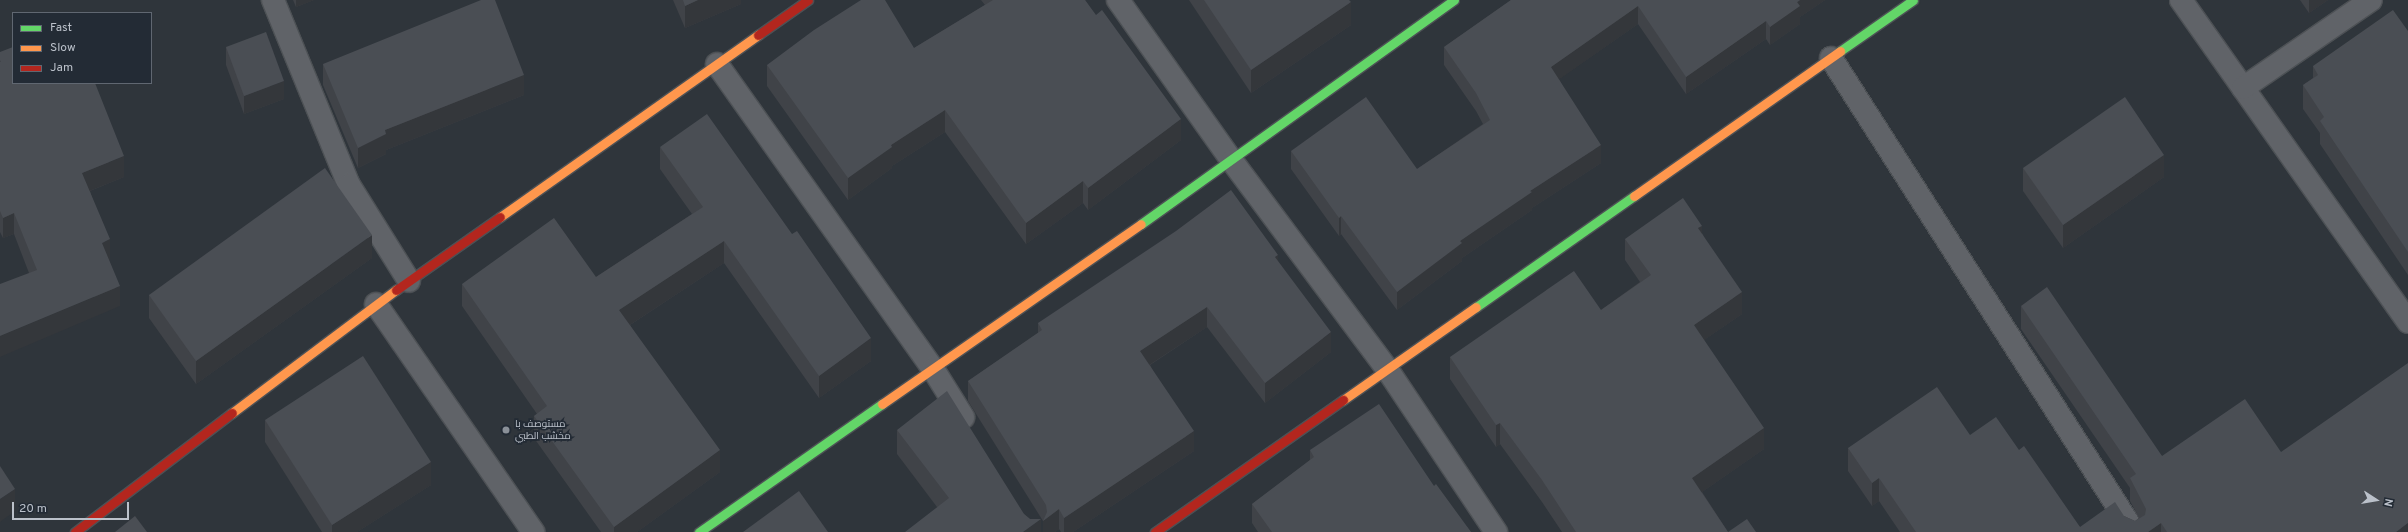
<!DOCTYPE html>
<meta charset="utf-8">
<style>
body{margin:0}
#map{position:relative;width:2408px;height:532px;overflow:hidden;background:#2f353b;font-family:Overpass,Cairo,sans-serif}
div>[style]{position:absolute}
.roads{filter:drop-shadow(1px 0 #4d5155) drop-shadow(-1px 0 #4d5155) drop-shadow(0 1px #4d5155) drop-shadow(0 -1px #4d5155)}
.street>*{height:22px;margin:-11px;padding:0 11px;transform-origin:11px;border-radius:11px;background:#606368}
.fast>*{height:9px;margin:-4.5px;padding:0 4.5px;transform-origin:4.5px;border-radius:4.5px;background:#63d668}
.slow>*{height:9px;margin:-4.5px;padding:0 4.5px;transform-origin:4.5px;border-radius:4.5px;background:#ff974d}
.jam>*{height:9px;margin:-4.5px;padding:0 4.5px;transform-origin:4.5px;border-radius:4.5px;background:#b3261e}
.wall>*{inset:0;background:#404348}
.shaded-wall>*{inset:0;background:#34373b}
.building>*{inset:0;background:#4a4e54}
.dots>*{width:11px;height:11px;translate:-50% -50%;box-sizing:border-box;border:2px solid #232b35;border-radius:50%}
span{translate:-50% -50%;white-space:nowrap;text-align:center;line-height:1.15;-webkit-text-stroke:3.5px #232b35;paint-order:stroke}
.poi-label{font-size:10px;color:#bbc1ca}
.left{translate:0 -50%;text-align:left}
.legend{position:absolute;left:12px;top:12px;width:140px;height:72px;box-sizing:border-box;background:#232b35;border:1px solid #606771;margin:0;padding:5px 7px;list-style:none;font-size:12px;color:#bbc1ca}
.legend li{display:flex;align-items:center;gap:8px;height:20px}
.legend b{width:20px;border:1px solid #606771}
.north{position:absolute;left:2356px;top:480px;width:40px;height:40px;-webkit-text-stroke:3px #232b35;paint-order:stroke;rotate:102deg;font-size:11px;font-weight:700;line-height:16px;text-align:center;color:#bbc1ca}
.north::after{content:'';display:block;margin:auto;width:14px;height:18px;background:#bbc1ca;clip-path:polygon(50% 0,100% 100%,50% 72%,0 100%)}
.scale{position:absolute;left:12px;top:502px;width:117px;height:18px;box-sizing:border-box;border:2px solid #bbc1ca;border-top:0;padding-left:5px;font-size:12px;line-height:14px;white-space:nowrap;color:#bbc1ca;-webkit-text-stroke:3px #232b35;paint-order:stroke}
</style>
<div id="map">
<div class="roads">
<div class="street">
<div style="left:273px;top:0;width:200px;rotate:67.7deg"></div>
<div style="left:349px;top:185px;width:113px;rotate:58deg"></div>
<div style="left:1118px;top:0;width:197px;rotate:54.7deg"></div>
<div style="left:1232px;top:161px;width:259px;rotate:53.3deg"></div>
<div style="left:1387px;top:369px;width:196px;rotate:56.2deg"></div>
<div style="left:2181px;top:0;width:394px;rotate:54.8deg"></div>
<div style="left:1831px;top:58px;width:563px;rotate:57.41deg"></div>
<div style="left:717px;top:64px;width:374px;rotate:54.7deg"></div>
<div style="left:933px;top:369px;width:57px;rotate:58deg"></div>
<div style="left:2243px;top:88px;width:155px;rotate:-34.5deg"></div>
<div style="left:376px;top:304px;width:277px;rotate:55.4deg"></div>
</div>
<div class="fast">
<div style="left:1840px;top:51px;width:89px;rotate:-34.9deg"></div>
<div style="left:1141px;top:224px;width:385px;rotate:-35.6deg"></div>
<div style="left:1476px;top:307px;width:193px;rotate:-35.1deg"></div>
<div style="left:699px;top:532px;width:223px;rotate:-35deg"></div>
</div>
<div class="slow">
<div style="left:1634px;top:196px;width:252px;rotate:-35.1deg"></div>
<div style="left:500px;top:217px;width:316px;rotate:-35.2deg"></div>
<div style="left:1343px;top:400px;width:162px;rotate:-35deg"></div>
<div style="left:882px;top:404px;width:315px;rotate:-34.8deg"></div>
<div style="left:232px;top:413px;width:205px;rotate:-36.9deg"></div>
</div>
<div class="jam">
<div style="left:758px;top:35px;width:61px;rotate:-35deg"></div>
<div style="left:396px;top:290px;width:127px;rotate:-35.1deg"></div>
<div style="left:75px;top:532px;width:197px;rotate:-37.2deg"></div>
<div style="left:1155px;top:532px;width:230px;rotate:-35.1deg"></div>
</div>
</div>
<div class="wall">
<div style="clip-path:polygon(293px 0,314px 0,296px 7px)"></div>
<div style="clip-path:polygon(673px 0,741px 0,741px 4px,685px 28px)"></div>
<div style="clip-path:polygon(981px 0,1085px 0,1181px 140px,1088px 210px,1083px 203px,1026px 244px,945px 132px,892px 166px,892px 168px,848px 200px,767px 86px,767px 65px,914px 48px,985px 5px)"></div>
<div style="clip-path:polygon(1189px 0,1349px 0,1351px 25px,1251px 93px)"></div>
<div style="clip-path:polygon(1511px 0,1825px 0,1800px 17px,1800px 24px,1770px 45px,1766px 39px,1686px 94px,1638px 24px,1559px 79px,1601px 163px,1532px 208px,1532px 210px,1462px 258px,1462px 261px,1397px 310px,1341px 234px,1339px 236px,1291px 169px,1291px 151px,1417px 169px,1483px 124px,1476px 111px,1444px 65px,1444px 47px)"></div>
<div style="clip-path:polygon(2300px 0,2328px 0,2309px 13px)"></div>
<div style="clip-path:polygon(2408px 31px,2408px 275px,2320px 144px,2320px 133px,2303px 109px,2303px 85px,2313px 78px,2313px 66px)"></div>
<div style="clip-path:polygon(226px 47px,284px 99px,244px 114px,226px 65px)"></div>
<div style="clip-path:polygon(0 52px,124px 177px,90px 191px,110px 260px,109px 260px,120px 306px,29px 273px,14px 234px,3px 238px,0 232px)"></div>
<div style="clip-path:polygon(323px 64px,524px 95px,386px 150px,386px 154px,358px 168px,323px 85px)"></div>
<div style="clip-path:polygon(660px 147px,871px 361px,819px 398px,724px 263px,630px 325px,720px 472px,637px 532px,601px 532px,534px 438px,534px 416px,537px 414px,462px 306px,462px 284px,596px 277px,692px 214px,660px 169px)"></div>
<div style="clip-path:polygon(2023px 168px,2164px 177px,2063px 248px,2023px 191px)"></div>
<div style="clip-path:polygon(1702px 233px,1742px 314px,1704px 340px,1764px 449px,1702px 492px,1728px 532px,1562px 532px,1542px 502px,1500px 444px,1496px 447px,1450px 379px,1450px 357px,1601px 310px,1640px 282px,1625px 260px,1625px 239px)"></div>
<div style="clip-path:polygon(372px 258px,196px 384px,149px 318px,149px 295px)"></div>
<div style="clip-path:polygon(1278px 262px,1331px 352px,1265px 403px,1207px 327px,1150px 365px,1194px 451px,1073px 532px,1061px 532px,1059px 529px,1055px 532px,1043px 532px,1043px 521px,968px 401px,968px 381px,1038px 333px,1038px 323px)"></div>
<div style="clip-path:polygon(2021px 306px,2162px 456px,2281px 452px,2408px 532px,1900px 532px,1879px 501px,1872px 506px,1848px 471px,1848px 448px,1970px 435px,2019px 450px,2080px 527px,2124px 516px,2135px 521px,2139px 518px,2130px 501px,2130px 488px,2021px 329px)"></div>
<div style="clip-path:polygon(265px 420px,431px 485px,357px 532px,322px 532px,265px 442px)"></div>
<div style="clip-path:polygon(897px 430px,1024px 514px,1030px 519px,1023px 532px,937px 507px,897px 454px)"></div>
<div style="clip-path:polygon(1310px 450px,1434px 486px,1471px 532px,1258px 532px,1252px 523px,1252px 504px,1310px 460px)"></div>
</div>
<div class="shaded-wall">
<div style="clip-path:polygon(296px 0,314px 0,296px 7px)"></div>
<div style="clip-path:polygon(698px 0,741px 0,741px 4px,685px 28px,685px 6px)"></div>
<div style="clip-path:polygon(1800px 0,1825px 0,1800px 17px,1800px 24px,1770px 45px,1770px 27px)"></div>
<div style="clip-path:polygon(2309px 0,2328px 0,2309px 13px)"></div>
<div style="clip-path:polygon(1351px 2px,1351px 25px,1251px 93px,1251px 70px)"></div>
<div style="clip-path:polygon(1638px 6px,1638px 24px,1551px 85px,1551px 67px)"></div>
<div style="clip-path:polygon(1766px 21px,1766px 39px,1686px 94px,1686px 77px)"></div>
<div style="clip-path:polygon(524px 75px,524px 95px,386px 150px,386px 154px,358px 168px,358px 148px,385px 130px)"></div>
<div style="clip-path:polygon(284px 81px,284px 99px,244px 114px,244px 96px)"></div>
<div style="clip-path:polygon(945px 110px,945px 132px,892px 166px,892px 168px,848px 200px,848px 178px,891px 145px)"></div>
<div style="clip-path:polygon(1181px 119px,1181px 140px,1088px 210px,1088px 188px)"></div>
<div style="clip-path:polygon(1601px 145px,1601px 163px,1532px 208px,1532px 210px,1462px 258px,1462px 261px,1397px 310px,1397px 292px,1460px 241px,1530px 191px)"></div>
<div style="clip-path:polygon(2164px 155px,2164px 177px,2063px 248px,2063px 225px)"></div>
<div style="clip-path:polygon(124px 156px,124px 177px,82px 194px,82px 173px)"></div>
<div style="clip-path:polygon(1083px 181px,1083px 203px,1026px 244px,1026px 223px)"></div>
<div style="clip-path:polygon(14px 213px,14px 234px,3px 238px,3px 218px)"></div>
<div style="clip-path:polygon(1341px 216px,1341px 234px,1339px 236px,1339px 218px)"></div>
<div style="clip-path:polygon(1702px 226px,1702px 248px,1698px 228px)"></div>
<div style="clip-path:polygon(372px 235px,372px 258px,196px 384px,196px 361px)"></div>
<div style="clip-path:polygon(110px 239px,110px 260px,102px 264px,102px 243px)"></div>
<div style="clip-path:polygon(724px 241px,724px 263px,619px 332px,619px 310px)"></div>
<div style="clip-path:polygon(1278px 255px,1278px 275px,1275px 257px)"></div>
<div style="clip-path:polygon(120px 286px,120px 306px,0 357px,0 336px)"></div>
<div style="clip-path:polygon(1742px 292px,1742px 314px,1694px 347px,1694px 325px)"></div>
<div style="clip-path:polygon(1207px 307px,1207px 327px,1140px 371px,1140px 351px)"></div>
<div style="clip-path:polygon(1331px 332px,1331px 352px,1265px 403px,1265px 383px)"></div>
<div style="clip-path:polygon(871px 338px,871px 361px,819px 398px,819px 376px)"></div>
<div style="clip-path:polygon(1500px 423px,1500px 444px,1496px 447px,1496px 425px)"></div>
<div style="clip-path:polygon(1764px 428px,1764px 449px,1692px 499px,1692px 478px)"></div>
<div style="clip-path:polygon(1194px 431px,1194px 451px,1073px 532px,1064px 532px,1064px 518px)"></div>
<div style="clip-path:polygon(720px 450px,720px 472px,637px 532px,614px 532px,614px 527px)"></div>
<div style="clip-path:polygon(431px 462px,431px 485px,357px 532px,332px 532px,332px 525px)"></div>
<div style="clip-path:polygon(1879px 478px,1879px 501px,1872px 506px,1872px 483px)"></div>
<div style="clip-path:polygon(15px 489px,15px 511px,0 522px,0 499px)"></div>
<div style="clip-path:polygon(1059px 509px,1059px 529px,1055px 532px,1043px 532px,1043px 521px)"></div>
<div style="clip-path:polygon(1041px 519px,1041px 532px,1023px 532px)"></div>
<div style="clip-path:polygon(2161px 523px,2161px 532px,2148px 532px)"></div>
<div style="clip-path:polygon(2408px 523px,2408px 532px,2396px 532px)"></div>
</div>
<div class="building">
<div style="clip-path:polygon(481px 0,495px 0,524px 75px,385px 130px,386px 134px,358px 148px,323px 64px)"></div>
<div style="clip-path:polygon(683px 0,698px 0,685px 6px)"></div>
<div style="clip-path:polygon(861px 0,885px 0,914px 48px,993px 0,1085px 0,1096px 15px,1102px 10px,1181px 119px,1088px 188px,1083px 181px,1026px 223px,945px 110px,891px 145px,892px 147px,848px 178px,767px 65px,814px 30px)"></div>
<div style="clip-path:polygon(1204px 0,1349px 0,1351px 2px,1251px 70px)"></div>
<div style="clip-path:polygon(1511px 0,1800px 0,1797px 2px,1800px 6px,1770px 27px,1766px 21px,1686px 77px,1638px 6px,1551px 67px,1601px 145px,1530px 191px,1532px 192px,1460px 241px,1462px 243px,1397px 292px,1341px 216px,1339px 218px,1291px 151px,1366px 97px,1417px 169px,1490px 120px,1476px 93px,1444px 47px)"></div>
<div style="clip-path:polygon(2393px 10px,2408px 31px,2408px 252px,2320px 121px,2324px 117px,2303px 85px,2318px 75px,2313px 66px)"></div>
<div style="clip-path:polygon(266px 32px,284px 81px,244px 96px,226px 47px)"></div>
<div style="clip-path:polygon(13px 47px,13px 83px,95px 83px,124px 156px,82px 173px,110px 239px,102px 243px,120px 286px,0 336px,0 284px,37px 270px,14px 213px,3px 218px,0 211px,0 62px,1px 62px,0 60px,0 52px)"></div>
<div style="clip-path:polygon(2125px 97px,2164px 155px,2063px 225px,2023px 168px)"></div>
<div style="clip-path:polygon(707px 114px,792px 234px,797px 231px,871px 338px,819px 376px,724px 241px,619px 310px,720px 450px,614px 527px,534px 416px,547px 406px,462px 284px,554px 218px,596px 277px,703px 207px,660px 147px)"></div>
<div style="clip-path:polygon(325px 168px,372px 235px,196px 361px,149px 295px)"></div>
<div style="clip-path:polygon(1231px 190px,1278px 255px,1275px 257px,1331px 332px,1265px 383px,1207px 307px,1140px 351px,1194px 431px,1064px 518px,1059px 509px,1043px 521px,1047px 512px,1046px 505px,968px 381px,1042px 330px,1038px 323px,1176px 231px)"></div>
<div style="clip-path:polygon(1683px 198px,1702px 226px,1698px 228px,1742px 292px,1694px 325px,1764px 428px,1692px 478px,1728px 532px,1576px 532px,1542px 480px,1500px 423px,1496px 425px,1450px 357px,1574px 271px,1601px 310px,1651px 275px,1625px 239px)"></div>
<div style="clip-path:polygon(2047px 287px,2162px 456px,2245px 399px,2281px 452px,2408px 363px,2408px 523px,2396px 532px,2167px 532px,2161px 523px,2148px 532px,1916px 532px,1879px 478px,1872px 483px,1848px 448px,1937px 387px,1970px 435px,1996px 417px,2019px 450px,2024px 446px,2080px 527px,2115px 502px,2124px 516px,2135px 521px,2145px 515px,2146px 509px,2130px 478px,2136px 474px,2021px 306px)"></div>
<div style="clip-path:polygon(363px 356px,431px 462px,332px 525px,265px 420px)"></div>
<div style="clip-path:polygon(947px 391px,1024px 514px,1030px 519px,1041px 519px,1023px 532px,905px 532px,949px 498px,897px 430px)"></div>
<div style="clip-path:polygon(1379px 404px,1434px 486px,1436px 484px,1471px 532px,1272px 532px,1252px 504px,1314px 457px,1310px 450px)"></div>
<div style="clip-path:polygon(0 466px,15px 489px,0 499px)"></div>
<div style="clip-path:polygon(799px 491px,828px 532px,743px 532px)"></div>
<div style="clip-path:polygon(135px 516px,147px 532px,115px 532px)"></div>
<div style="clip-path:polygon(1747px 519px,1756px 532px,1728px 532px)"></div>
</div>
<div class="dots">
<div style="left:506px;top:430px;background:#8a9098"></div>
</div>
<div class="poi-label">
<span class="left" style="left:515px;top:430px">مستوصف با<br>مخشب الطبي</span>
</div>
<ul class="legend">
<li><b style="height:5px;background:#63d668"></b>Fast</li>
<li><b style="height:5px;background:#ff974d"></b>Slow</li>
<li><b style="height:5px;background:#b3261e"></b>Jam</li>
</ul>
<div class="north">N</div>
<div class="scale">20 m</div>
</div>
